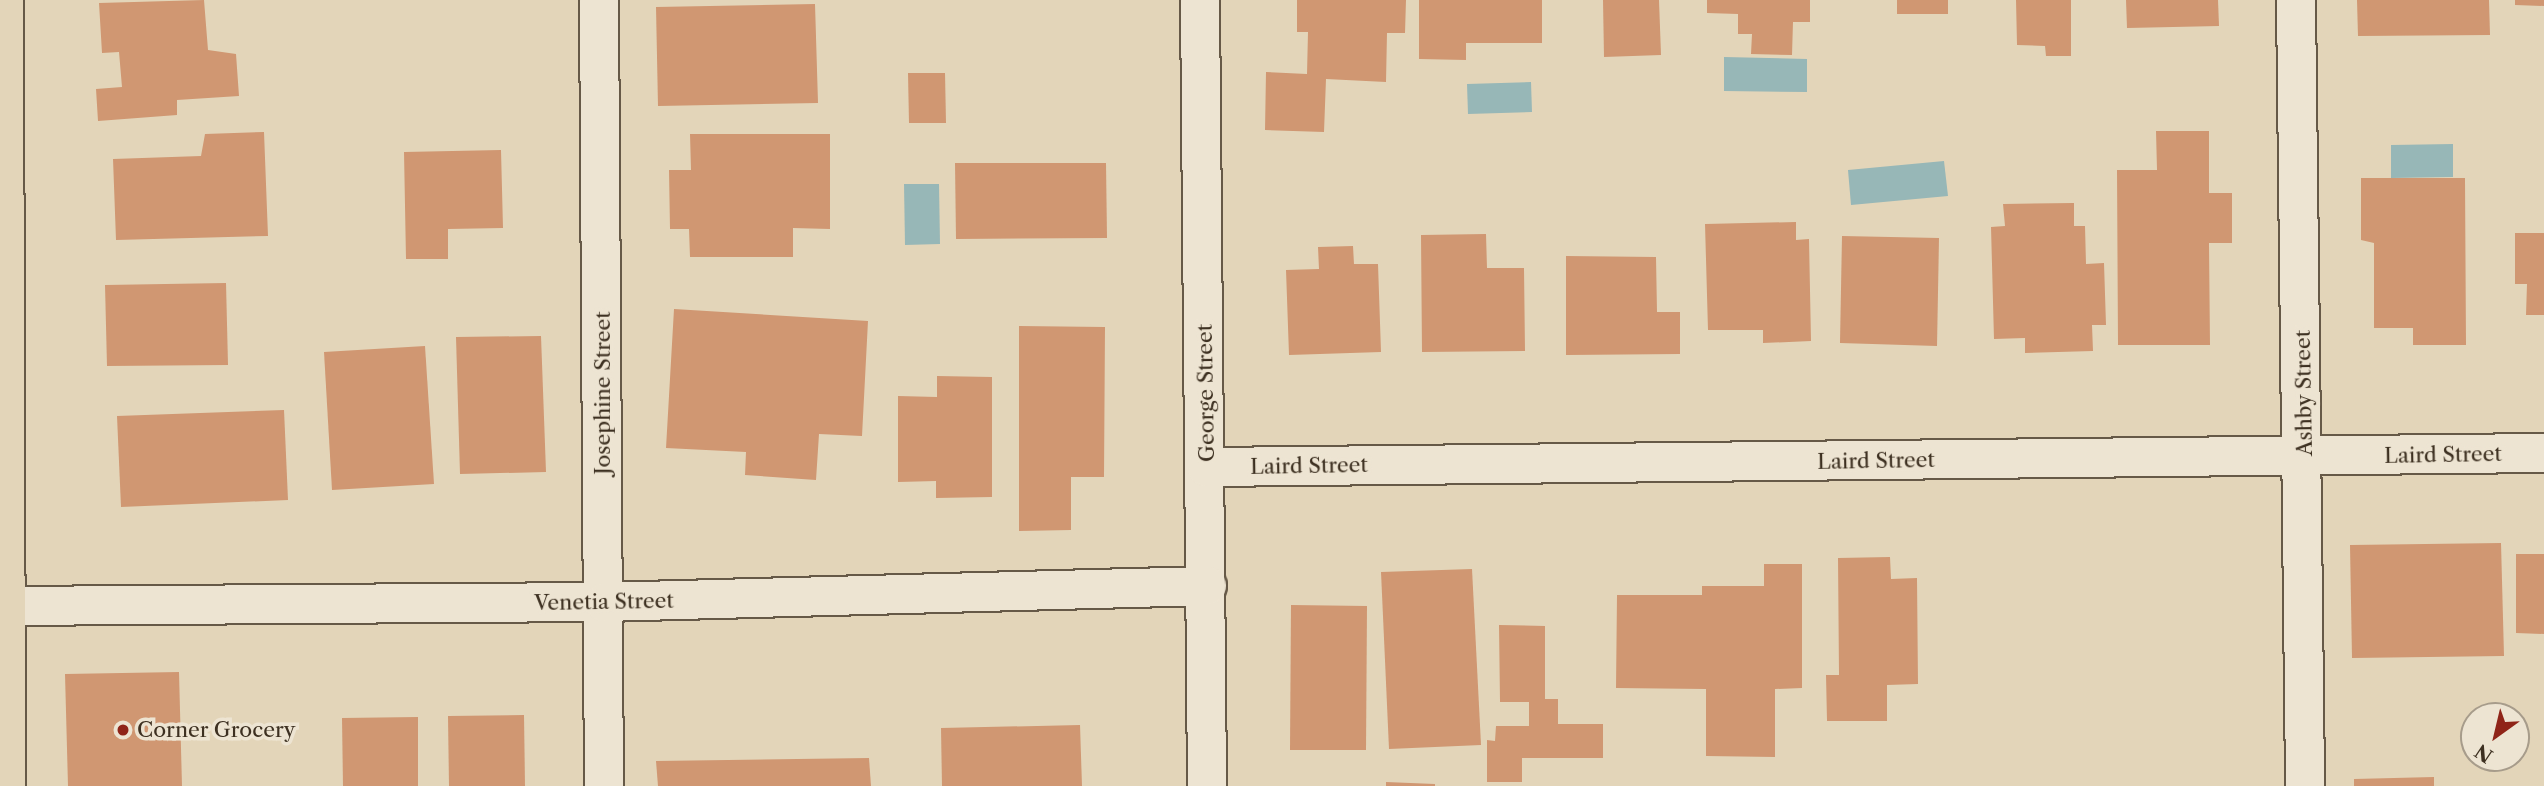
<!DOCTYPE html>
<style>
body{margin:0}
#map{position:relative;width:2544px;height:786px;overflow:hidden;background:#e3d5b9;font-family:"Libre Caslon Text",serif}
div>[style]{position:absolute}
.water>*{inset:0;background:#97b7b7}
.building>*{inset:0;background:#d09772}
.roads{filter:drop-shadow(2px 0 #665947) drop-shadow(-2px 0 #665947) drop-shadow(0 2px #665947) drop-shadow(0 -2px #665947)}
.minor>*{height:38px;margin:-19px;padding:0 19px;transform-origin:19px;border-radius:19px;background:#ede4d2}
.major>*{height:38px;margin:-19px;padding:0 19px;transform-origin:19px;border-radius:19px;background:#e3d5b9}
.dots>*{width:19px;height:19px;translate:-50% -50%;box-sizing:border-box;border:4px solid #ede4d2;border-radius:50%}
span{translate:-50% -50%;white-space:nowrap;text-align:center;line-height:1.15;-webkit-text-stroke:7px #ede4d2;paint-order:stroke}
.street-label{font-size:21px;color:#3d3021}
.poi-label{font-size:21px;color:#3d3021}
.left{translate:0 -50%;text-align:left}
.north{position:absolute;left:2460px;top:702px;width:70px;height:70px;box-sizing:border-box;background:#ede4d2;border:2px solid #a79c8b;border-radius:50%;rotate:214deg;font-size:19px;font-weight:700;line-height:28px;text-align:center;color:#3d3021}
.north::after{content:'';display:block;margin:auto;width:24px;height:32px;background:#8f2418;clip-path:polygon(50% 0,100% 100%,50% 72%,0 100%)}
</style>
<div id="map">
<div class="water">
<div style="clip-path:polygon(1724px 57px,1807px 59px,1807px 92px,1724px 91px)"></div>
<div style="clip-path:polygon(1531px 82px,1532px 112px,1468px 114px,1467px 84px)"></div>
<div style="clip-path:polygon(2453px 144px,2453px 177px,2391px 178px,2391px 145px)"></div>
<div style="clip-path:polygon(1944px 161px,1948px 196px,1851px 205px,1848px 170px)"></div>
<div style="clip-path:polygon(904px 184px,939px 184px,940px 244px,905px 245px)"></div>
</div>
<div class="building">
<div style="clip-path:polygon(204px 0,208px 50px,236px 54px,239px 96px,177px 100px,177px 115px,98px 121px,96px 89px,122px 87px,119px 52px,102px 53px,99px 3px)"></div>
<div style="clip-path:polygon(1297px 0,1406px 0,1405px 33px,1387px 33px,1386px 82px,1326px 79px,1324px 132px,1265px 130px,1266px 72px,1307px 74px,1308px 32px,1297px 32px)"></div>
<div style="clip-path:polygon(1419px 0,1542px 0,1542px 43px,1466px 43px,1466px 60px,1419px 59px)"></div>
<div style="clip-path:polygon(1603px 0,1659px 0,1661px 55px,1604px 57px)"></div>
<div style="clip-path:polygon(1707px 0,1810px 0,1810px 22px,1793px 22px,1792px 55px,1751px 54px,1752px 34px,1738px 34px,1738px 14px,1707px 13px)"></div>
<div style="clip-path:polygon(1897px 0,1948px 0,1948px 14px,1897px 14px)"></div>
<div style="clip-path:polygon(2016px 0,2071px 0,2071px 56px,2046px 56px,2045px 46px,2017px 45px)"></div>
<div style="clip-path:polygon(2126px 0,2218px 0,2219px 26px,2127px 28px)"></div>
<div style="clip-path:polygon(2357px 0,2489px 0,2490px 35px,2358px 36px)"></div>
<div style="clip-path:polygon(2515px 0,2544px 0,2544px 6px,2515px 5px)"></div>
<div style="clip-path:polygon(815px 4px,818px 103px,658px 106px,656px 7px)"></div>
<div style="clip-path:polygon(908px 73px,945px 73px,946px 123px,909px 123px)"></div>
<div style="clip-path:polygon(2156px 131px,2209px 131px,2209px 193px,2232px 193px,2232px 243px,2209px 243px,2210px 345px,2118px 345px,2117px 170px,2157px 170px)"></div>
<div style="clip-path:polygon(264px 132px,268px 236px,116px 240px,113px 159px,201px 156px,205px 134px)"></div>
<div style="clip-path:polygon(690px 134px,830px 134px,830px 229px,793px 228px,793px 257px,690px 257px,689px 229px,670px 229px,669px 170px,691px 170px)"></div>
<div style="clip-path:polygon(501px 150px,503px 228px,448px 229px,448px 259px,406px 259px,404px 152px)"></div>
<div style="clip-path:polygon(955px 163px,1106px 163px,1107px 238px,956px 239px)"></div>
<div style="clip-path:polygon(2361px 178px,2465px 178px,2466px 345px,2413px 345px,2413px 328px,2374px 328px,2374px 243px,2361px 240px)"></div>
<div style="clip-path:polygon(2074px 203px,2074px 226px,2085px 226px,2086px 264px,2104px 263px,2106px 325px,2092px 325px,2093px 351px,2025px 353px,2025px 338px,1994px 339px,1991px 227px,2005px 226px,2003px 204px)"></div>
<div style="clip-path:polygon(1796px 222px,1796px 240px,1809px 239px,1811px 341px,1763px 343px,1763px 330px,1708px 330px,1705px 224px)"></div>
<div style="clip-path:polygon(2515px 233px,2544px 233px,2544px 315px,2526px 315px,2527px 284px,2515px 284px)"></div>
<div style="clip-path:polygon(1486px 234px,1487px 268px,1524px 268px,1525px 351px,1422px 352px,1421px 235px)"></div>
<div style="clip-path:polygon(1842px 236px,1939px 238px,1937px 346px,1840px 343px)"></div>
<div style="clip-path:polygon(1353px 246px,1354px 264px,1378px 264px,1381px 352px,1289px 355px,1286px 270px,1319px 269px,1318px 247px)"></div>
<div style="clip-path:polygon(1566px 256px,1656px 257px,1657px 312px,1680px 312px,1680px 354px,1566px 355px)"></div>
<div style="clip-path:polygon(226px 283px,228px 365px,107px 366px,105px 285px)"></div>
<div style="clip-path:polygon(674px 309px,868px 321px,862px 436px,819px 434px,816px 480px,745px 475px,746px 452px,666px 448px)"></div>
<div style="clip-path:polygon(1019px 326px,1105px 327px,1104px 477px,1071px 477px,1071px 530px,1019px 531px)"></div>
<div style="clip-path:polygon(541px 336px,546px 472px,460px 474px,456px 337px)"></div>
<div style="clip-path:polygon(425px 346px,434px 484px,332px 490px,324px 352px)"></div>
<div style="clip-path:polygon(937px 376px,992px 377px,992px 497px,936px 498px,936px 481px,898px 482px,898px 396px,937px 397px)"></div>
<div style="clip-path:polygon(284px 410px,288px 500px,121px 507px,117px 416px)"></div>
<div style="clip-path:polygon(2501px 543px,2504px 656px,2352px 658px,2350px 545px)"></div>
<div style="clip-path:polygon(2516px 554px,2544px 554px,2544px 634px,2516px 633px)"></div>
<div style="clip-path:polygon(1890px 557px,1891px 579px,1917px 578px,1918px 684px,1887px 685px,1887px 721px,1827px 721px,1826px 675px,1839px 675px,1838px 558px)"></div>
<div style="clip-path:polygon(1764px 564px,1802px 564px,1802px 688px,1775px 689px,1775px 757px,1706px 756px,1706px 689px,1616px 688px,1617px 595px,1702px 595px,1702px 586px,1764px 586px)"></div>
<div style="clip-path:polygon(1472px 569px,1481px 745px,1389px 749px,1381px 572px)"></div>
<div style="clip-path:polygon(1291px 605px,1367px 606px,1366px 750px,1290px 750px)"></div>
<div style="clip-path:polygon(1499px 625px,1545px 626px,1545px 699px,1558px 699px,1558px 724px,1603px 724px,1603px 758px,1522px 758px,1522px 782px,1487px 782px,1487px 740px,1495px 741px,1496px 726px,1529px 726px,1529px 702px,1500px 702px)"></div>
<div style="clip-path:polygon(179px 672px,182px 786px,68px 786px,65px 674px)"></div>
<div style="clip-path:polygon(524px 715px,525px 786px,449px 786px,448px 716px)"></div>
<div style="clip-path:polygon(418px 717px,418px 786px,343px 786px,342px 718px)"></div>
<div style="clip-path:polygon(1080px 725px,1082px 786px,942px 786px,941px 728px)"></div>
<div style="clip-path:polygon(869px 758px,871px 786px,658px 786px,656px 761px)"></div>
<div style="clip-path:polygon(2434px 777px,2434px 786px,2354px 786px,2354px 779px)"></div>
<div style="clip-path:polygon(1386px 782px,1435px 784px,1435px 786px,1386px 786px)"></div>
</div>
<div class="roads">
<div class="minor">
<div style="left:599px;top:0;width:786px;rotate:89.64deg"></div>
<div style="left:1200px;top:0;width:786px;rotate:89.49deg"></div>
<div style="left:2296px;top:0;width:786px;rotate:89.34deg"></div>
<div style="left:1207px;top:467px;width:1337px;rotate:-0.6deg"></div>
<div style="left:0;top:606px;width:604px;rotate:-0.38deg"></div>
<div style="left:604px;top:602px;width:603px;rotate:-1.52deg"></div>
</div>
<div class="major">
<div style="left:4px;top:0;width:786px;rotate:89.85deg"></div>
</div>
</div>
<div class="dots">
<div style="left:123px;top:730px;background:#8f2418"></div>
</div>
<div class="street-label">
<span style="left:603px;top:393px;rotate:-90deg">Josephine Street</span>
<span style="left:1206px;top:393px;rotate:-91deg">George Street</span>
<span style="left:2304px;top:393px;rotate:-91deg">Ashby Street</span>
<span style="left:2443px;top:455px;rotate:-1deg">Laird Street</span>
<span style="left:1876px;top:461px;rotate:-1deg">Laird Street</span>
<span style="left:1309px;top:466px;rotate:-1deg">Laird Street</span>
<span style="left:604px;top:602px;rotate:-1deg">Venetia Street</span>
</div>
<div class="poi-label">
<span class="left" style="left:137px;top:730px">Corner Grocery</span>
</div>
<div class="north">N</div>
</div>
